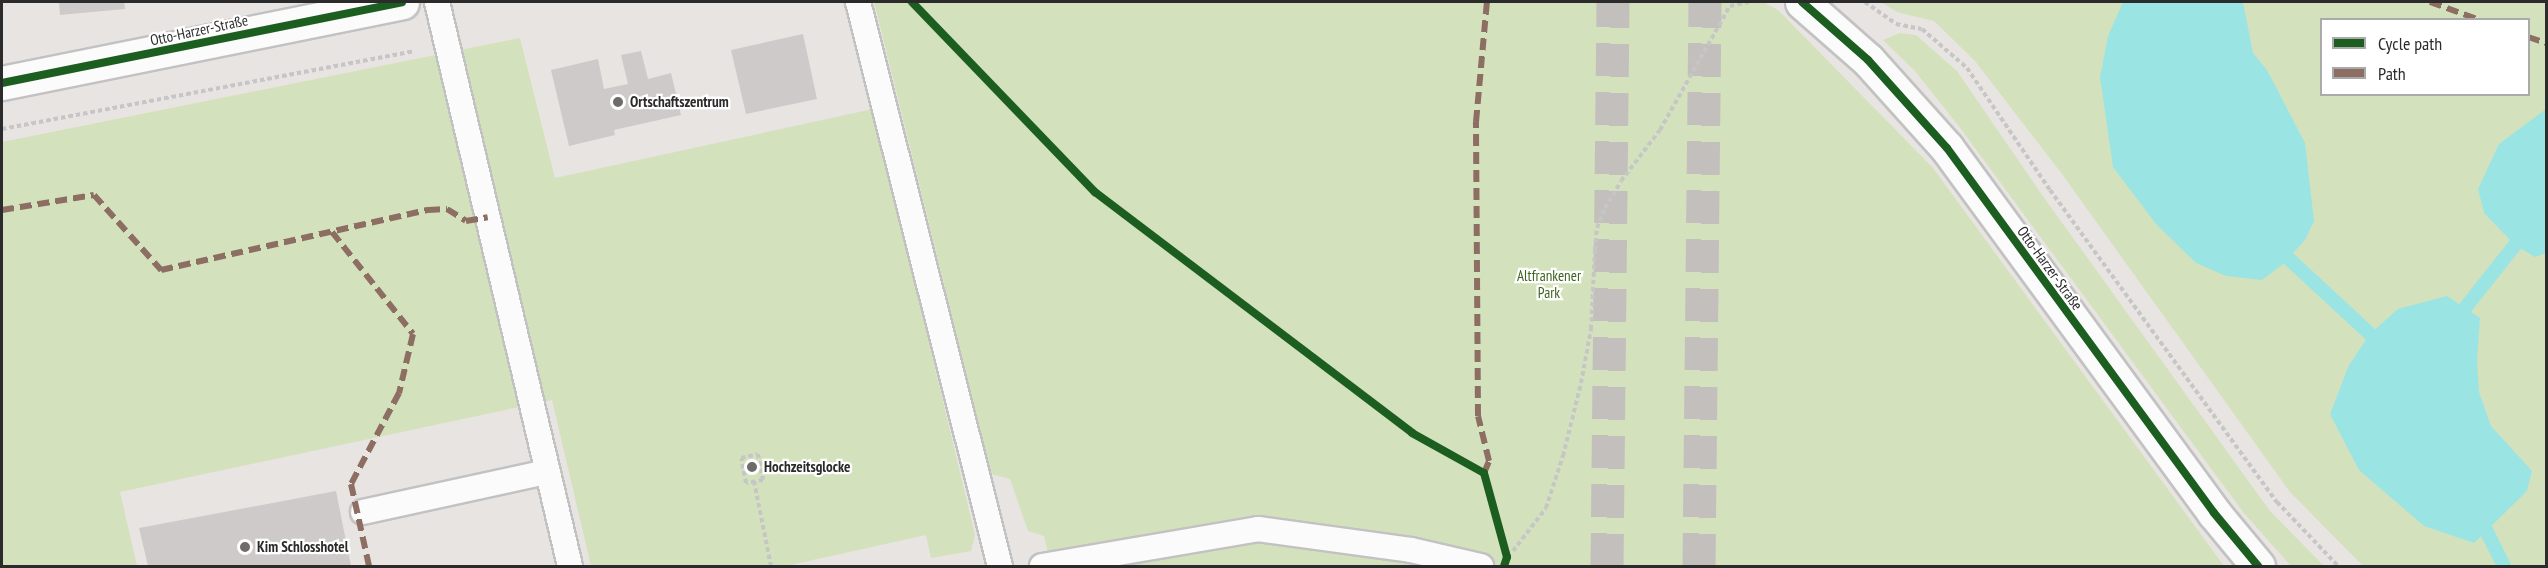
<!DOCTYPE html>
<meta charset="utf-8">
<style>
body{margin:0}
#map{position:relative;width:2548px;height:568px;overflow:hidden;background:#e8e4e2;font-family:"PT Sans Narrow",sans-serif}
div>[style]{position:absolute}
.green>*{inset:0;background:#d4e1bd}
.water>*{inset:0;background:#9be4e4}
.stream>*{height:14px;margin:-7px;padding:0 7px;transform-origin:7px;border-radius:7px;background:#9be4e4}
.building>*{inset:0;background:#cdcac9}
.motorway-tunnel>*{height:33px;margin-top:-16.5px;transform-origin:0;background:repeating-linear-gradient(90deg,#c2bfbd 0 33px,transparent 0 49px)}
.path>*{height:4px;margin-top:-2px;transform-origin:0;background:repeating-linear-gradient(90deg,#c6c6c6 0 4.5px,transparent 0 7.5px)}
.roads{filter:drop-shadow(2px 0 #c3c2c2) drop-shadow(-2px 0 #c3c2c2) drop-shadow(0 2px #c3c2c2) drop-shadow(0 -2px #c3c2c2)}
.service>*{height:24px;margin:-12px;padding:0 12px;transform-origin:12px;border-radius:12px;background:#fcfbfb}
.minor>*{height:33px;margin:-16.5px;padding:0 16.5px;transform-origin:16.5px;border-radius:16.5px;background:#fcfbfb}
.quiet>*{height:6px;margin-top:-3px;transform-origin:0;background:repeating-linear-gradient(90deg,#8d6e63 0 12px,transparent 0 18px)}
.cycleway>*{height:8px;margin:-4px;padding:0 4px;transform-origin:4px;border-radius:4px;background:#1b5e20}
.dots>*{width:16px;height:16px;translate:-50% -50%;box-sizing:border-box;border:3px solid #fff;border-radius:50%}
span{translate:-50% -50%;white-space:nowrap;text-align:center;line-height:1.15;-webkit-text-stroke:4.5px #fff;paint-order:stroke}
.street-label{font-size:15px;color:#2b2b2b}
.poi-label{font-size:15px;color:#2b2b2b;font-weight:700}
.left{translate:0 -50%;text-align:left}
.park-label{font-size:15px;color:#3f6320}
.frame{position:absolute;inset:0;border:3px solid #2b2b2b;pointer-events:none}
.legend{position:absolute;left:2320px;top:18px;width:210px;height:78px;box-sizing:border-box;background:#fff;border:2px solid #aaa;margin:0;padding:8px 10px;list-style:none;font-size:18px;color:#2b2b2b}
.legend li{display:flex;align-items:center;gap:12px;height:30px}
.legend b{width:30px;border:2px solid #aaa}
</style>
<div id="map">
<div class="green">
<div style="clip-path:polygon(874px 2px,1763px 2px,1778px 10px,1933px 168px,2224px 566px,1051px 566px,1044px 536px,1028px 531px,1010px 479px,991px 474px)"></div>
<div style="clip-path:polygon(evenodd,1881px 2px,2546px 2px,2546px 566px,2363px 566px,2290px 492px,2062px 174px,1975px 61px,1934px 21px,1897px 12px,1881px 2px,2322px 20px,2528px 20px,2528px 94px,2322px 94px,2322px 20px)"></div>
<div style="clip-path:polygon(1900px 33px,1916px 35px,1957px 71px,2042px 195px,2270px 511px,2324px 566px,2291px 566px,2243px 512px,1961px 129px,1915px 71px,1883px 40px)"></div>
<div style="clip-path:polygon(520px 38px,555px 178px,873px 109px,975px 535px,971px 551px,931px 558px,926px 535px,786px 566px,591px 566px,552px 400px,120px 492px,137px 566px,2px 566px,2px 142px)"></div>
</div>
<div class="water">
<div style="clip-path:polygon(2123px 2px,2243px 2px,2253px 53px,2267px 70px,2305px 143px,2314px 221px,2305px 240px,2282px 265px,2262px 280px,2226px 276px,2196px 263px,2156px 224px,2113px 167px,2100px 77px,2108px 36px)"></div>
<div style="clip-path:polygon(2546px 109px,2546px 253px,2535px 257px,2515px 245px,2484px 213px,2478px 189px,2499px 144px)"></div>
<div style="clip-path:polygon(2447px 296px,2480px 318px,2477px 362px,2479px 392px,2491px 426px,2532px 471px,2527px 491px,2474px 543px,2424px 526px,2359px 470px,2330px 414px,2349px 365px,2370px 334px,2398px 309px)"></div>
</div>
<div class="stream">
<div style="left:2288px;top:258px;width:112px;rotate:42.8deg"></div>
<div style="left:2465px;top:308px;width:80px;rotate:-51.6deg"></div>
<div style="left:2515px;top:245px;width:17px;rotate:-65deg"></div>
<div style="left:2486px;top:530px;width:40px;rotate:63.4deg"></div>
</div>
<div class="building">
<div style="clip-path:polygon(59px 2px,124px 2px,125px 9px,60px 15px)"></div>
<div style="clip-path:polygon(803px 34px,817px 99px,746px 114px,731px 50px)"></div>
<div style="clip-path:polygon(641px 51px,648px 79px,671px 73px,681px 115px,614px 130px,615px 135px,569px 146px,551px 70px,598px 59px,604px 89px,628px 84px,621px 55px)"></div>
<div style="clip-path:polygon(336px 491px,351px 566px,148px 566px,139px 528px)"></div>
</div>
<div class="motorway-tunnel">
<div style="left:1607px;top:566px;width:564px;rotate:-89.39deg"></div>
<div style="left:1699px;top:566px;width:564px;rotate:-89.39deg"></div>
</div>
<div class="path">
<div style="left:1865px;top:2px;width:38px;rotate:35deg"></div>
<div style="left:1896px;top:24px;width:26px;rotate:11deg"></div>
<div style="left:1922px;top:29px;width:60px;rotate:40.9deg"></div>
<div style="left:1967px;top:68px;width:148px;rotate:55.8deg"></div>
<div style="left:2050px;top:190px;width:386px;rotate:54deg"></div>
<div style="left:2277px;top:502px;width:88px;rotate:46.4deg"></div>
<div style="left:2px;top:129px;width:419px;rotate:-10.7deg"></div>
<div style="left:758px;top:454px;width:26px;rotate:79deg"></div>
<div style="left:763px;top:480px;width:17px;rotate:170deg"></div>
<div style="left:746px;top:483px;width:25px;rotate:-101deg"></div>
<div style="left:741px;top:458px;width:17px;rotate:-13deg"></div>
<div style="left:754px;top:481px;width:87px;rotate:78.7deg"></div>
<div style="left:1513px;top:551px;width:54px;rotate:-52.5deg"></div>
<div style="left:1546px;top:508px;width:55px;rotate:-71.9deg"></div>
<div style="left:1563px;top:456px;width:75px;rotate:-76.1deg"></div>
<div style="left:1581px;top:383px;width:55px;rotate:-79.5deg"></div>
<div style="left:1591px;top:329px;width:79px;rotate:-87.1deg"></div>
<div style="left:1595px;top:250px;width:22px;rotate:-85deg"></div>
<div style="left:1597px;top:228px;width:22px;rotate:-68deg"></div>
<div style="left:1605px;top:208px;width:31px;rotate:-59deg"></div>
<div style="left:1621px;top:181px;width:64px;rotate:-52.6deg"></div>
<div style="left:1660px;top:130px;width:142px;rotate:-60.6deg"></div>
<div style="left:1730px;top:6px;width:19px;rotate:-12deg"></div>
</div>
<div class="roads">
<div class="service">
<div style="left:437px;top:2px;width:579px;rotate:76.73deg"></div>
<div style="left:858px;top:2px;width:582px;rotate:75.87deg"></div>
<div style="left:363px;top:512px;width:188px;rotate:-12.3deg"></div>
<div style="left:1042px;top:566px;width:219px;rotate:-9.7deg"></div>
<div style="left:1258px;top:529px;width:154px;rotate:7.8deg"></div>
<div style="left:1411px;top:550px;width:72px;rotate:12.9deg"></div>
</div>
<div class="minor">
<div style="left:1802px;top:2px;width:88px;rotate:41.3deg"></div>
<div style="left:1868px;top:60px;width:118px;rotate:48.1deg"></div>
<div style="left:1947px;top:148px;width:452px;rotate:53.8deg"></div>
<div style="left:2214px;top:513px;width:69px;rotate:50.3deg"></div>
<div style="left:2px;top:83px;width:408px;rotate:-11.4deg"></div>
</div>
</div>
<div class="quiet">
<div style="left:2430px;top:2px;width:53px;rotate:19.8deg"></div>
<div style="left:2528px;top:37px;width:19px;rotate:18deg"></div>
<div style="left:2px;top:210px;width:93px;rotate:-9.3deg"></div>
<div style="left:94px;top:195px;width:101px;rotate:48.2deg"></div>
<div style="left:161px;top:270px;width:274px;rotate:-12.7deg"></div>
<div style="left:428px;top:210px;width:19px;rotate:-3deg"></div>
<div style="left:447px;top:209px;width:22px;rotate:32deg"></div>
<div style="left:466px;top:221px;width:22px;rotate:-10deg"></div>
<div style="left:332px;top:232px;width:130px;rotate:51.5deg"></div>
<div style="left:413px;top:334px;width:61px;rotate:103.3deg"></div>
<div style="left:399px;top:393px;width:103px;rotate:117.8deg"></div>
<div style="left:351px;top:484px;width:84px;rotate:77.6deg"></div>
<div style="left:1486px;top:479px;width:6px;rotate:-108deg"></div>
<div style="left:1484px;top:473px;width:13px;rotate:-67deg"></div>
<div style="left:1489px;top:461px;width:46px;rotate:-103.7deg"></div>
<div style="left:1478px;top:416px;width:294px;rotate:-90.4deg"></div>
<div style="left:1476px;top:122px;width:121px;rotate:-84.8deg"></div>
</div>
<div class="cycleway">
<div style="left:912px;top:2px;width:264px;rotate:46.1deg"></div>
<div style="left:1095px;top:192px;width:398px;rotate:37.2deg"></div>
<div style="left:1412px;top:433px;width:82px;rotate:29.1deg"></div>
<div style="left:1484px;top:473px;width:87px;rotate:74.7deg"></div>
<div style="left:1507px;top:557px;width:9px;rotate:108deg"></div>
<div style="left:1802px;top:2px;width:88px;rotate:41.3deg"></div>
<div style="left:1868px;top:60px;width:118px;rotate:48.1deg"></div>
<div style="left:1947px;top:148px;width:452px;rotate:53.8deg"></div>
<div style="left:2214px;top:513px;width:69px;rotate:50.3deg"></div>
<div style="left:2px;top:83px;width:408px;rotate:-11.4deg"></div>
</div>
<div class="dots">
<div style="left:618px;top:102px;background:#6d6c6b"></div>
<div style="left:752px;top:467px;background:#6d6c6b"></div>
<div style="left:245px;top:547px;background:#6d6c6b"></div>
</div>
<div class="street-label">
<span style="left:199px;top:30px;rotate:-12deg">Otto-Harzer-Straße</span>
<span style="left:2050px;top:268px;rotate:54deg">Otto-Harzer-Straße</span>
</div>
<div class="poi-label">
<span class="left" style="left:630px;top:102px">Ortschaftszentrum</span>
<span class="left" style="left:764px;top:467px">Hochzeitsglocke</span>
<span class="left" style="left:257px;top:547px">Kim Schlosshotel</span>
</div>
<div class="park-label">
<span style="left:1549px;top:284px">Altfrankener<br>Park</span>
</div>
<div class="frame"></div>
<ul class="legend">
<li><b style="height:8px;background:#1b5e20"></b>Cycle path</li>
<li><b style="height:8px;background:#8d6e63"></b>Path</li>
</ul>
</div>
